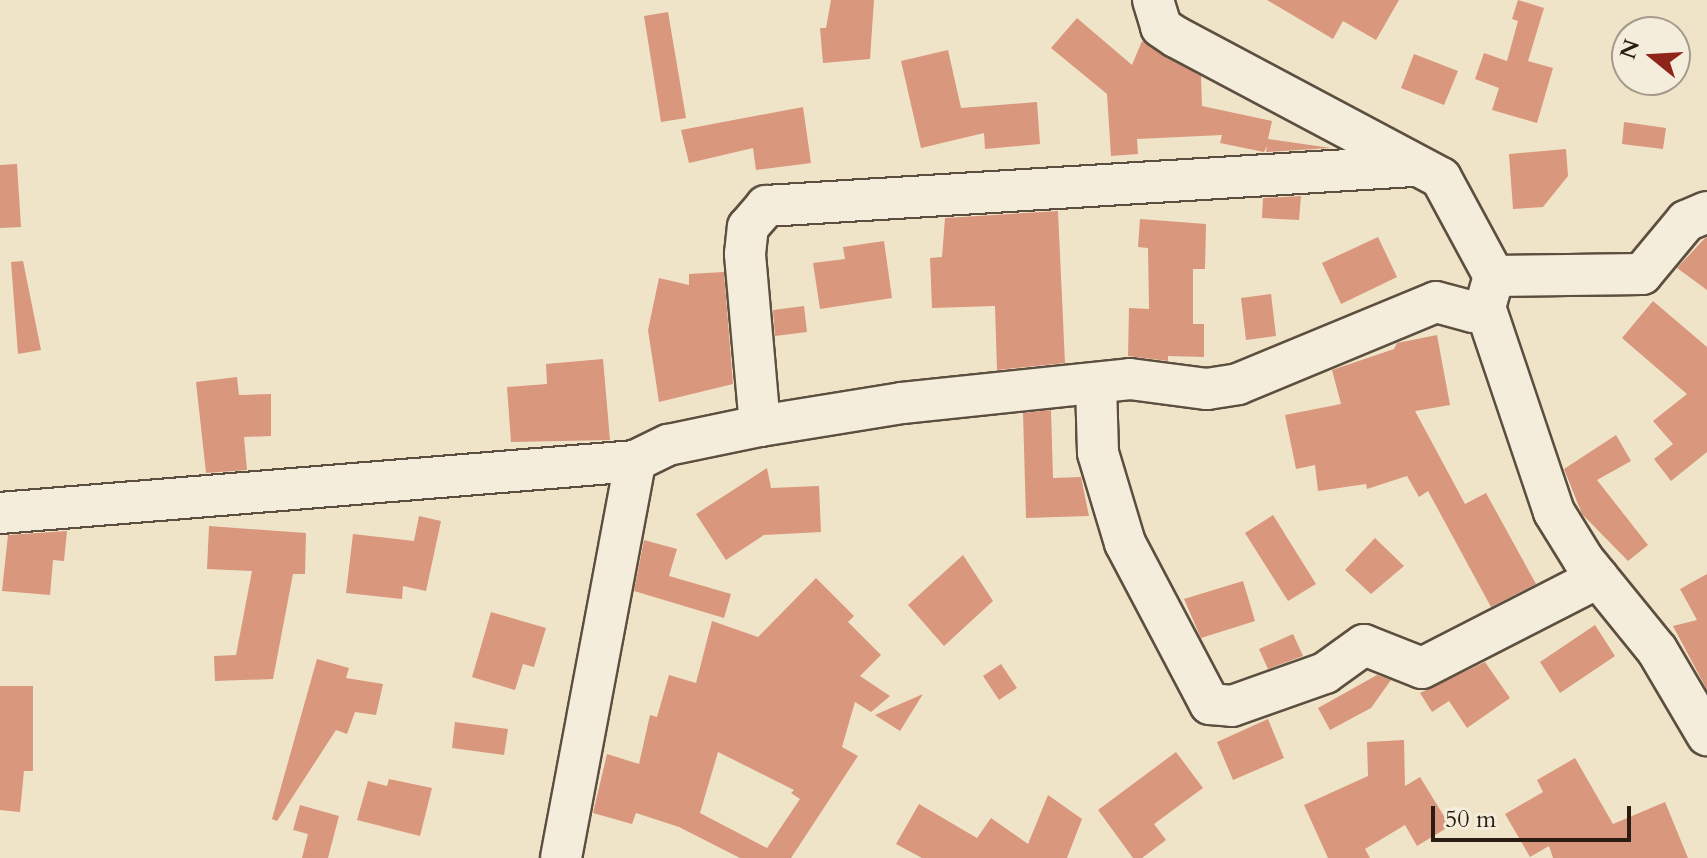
<!DOCTYPE html>
<style>
body{margin:0}
#map{position:relative;width:1707px;height:858px;overflow:hidden;background:#f0e4c8;font-family:Cardo,serif}
div>[style]{position:absolute}
.building>*{inset:0;background:#d9977e}
.roads{filter:drop-shadow(2px 0 #5d4f40) drop-shadow(-2px 0 #5d4f40) drop-shadow(0 2px #5d4f40) drop-shadow(0 -2px #5d4f40)}
.minor>*{height:40px;margin:-20px;padding:0 20px;transform-origin:20px;border-radius:20px;background:#f5eddb}
span{translate:-50% -50%;white-space:nowrap;text-align:center;line-height:1.15;-webkit-text-stroke:8px #f5eddb;paint-order:stroke}
.north{position:absolute;left:1611px;top:16px;width:80px;height:80px;box-sizing:border-box;background:#f5eddb;border:2px solid #a59a8b;border-radius:50%;rotate:288deg;font-size:22px;font-weight:700;line-height:32px;text-align:center;color:#2c1d12}
.north::after{content:'';display:block;margin:auto;width:28px;height:36px;background:#8f2418;clip-path:polygon(50% 0,100% 100%,50% 72%,0 100%)}
.scale{position:absolute;left:1431px;top:806px;width:200px;height:36px;box-sizing:border-box;border:4px solid #2c1d12;border-top:0;padding-left:10px;font-size:24px;line-height:28px;white-space:nowrap;color:#2c1d12;-webkit-text-stroke:6px #f5eddb;paint-order:stroke}
</style>
<div id="map">
<div class="building">
<div style="clip-path:polygon(831px 0,874px 0,870px 59px,823px 63px,820px 28px,826px 28px)"></div>
<div style="clip-path:polygon(1267px 0,1399px 0,1376px 40px,1343px 21px,1333px 39px)"></div>
<div style="clip-path:polygon(1518px 0,1544px 8px,1528px 61px,1553px 68px,1537px 123px,1492px 110px,1499px 88px,1475px 79px,1484px 53px,1507px 61px,1518px 21px,1512px 19px)"></div>
<div style="clip-path:polygon(668px 12px,686px 118px,661px 122px,644px 16px)"></div>
<div style="clip-path:polygon(1077px 18px,1132px 65px,1142px 41px,1201px 76px,1202px 106px,1272px 121px,1268px 139px,1331px 148px,1266px 152px,1267px 146px,1264px 152px,1220px 143px,1222px 135px,1137px 139px,1138px 154px,1111px 156px,1107px 94px,1051px 48px)"></div>
<div style="clip-path:polygon(948px 50px,961px 108px,1037px 102px,1040px 144px,985px 149px,984px 133px,921px 148px,901px 61px)"></div>
<div style="clip-path:polygon(1414px 54px,1458px 71px,1444px 105px,1401px 88px)"></div>
<div style="clip-path:polygon(803px 107px,811px 163px,756px 170px,753px 148px,689px 163px,681px 130px)"></div>
<div style="clip-path:polygon(1624px 122px,1666px 128px,1663px 149px,1622px 144px)"></div>
<div style="clip-path:polygon(1566px 149px,1568px 176px,1543px 207px,1513px 209px,1509px 154px)"></div>
<div style="clip-path:polygon(17px 164px,21px 227px,0 228px,0 165px)"></div>
<div style="clip-path:polygon(1301px 196px,1299px 220px,1262px 218px,1263px 198px)"></div>
<div style="clip-path:polygon(1058px 211px,1065px 363px,997px 370px,995px 306px,932px 308px,930px 258px,942px 257px,945px 218px)"></div>
<div style="clip-path:polygon(1140px 219px,1206px 224px,1205px 269px,1193px 269px,1193px 324px,1204px 324px,1204px 357px,1168px 356px,1168px 361px,1128px 356px,1129px 308px,1149px 309px,1148px 248px,1138px 247px)"></div>
<div style="clip-path:polygon(1378px 237px,1397px 277px,1341px 304px,1322px 263px)"></div>
<div style="clip-path:polygon(1706px 237px,1707px 238px,1707px 290px,1677px 268px)"></div>
<div style="clip-path:polygon(884px 241px,892px 298px,820px 309px,813px 263px,845px 259px,843px 247px)"></div>
<div style="clip-path:polygon(23px 261px,41px 350px,18px 354px,11px 262px)"></div>
<div style="clip-path:polygon(724px 272px,733px 384px,659px 402px,648px 330px,659px 278px,689px 285px,689px 274px)"></div>
<div style="clip-path:polygon(1271px 294px,1276px 336px,1246px 340px,1241px 298px)"></div>
<div style="clip-path:polygon(1653px 301px,1707px 347px,1707px 452px,1671px 481px,1654px 459px,1673px 444px,1653px 421px,1687px 394px,1622px 338px)"></div>
<div style="clip-path:polygon(804px 306px,807px 332px,775px 336px,773px 310px)"></div>
<div style="clip-path:polygon(1437px 335px,1450px 405px,1415px 411px,1465px 504px,1486px 493px,1536px 584px,1491px 607px,1428px 491px,1419px 497px,1407px 476px,1367px 489px,1366px 484px,1318px 491px,1315px 465px,1296px 469px,1285px 415px,1341px 404px,1332px 370px,1394px 349px,1397px 343px)"></div>
<div style="clip-path:polygon(603px 359px,610px 440px,511px 442px,507px 387px,547px 384px,546px 364px)"></div>
<div style="clip-path:polygon(237px 377px,239px 395px,271px 394px,271px 436px,244px 437px,247px 470px,206px 473px,196px 382px)"></div>
<div style="clip-path:polygon(1051px 410px,1053px 478px,1081px 477px,1089px 516px,1026px 518px,1023px 413px)"></div>
<div style="clip-path:polygon(1616px 435px,1631px 461px,1597px 480px,1648px 545px,1628px 561px,1582px 514px,1564px 469px)"></div>
<div style="clip-path:polygon(767px 468px,771px 488px,819px 486px,821px 532px,764px 535px,726px 560px,696px 514px)"></div>
<div style="clip-path:polygon(1273px 515px,1316px 584px,1288px 601px,1245px 533px)"></div>
<div style="clip-path:polygon(419px 516px,441px 521px,426px 591px,403px 586px,402px 599px,346px 593px,353px 534px,414px 541px)"></div>
<div style="clip-path:polygon(209px 526px,306px 533px,305px 574px,293px 574px,273px 679px,215px 681px,214px 656px,236px 655px,252px 571px,207px 569px)"></div>
<div style="clip-path:polygon(67px 531px,64px 561px,53px 560px,50px 595px,2px 591px,8px 535px)"></div>
<div style="clip-path:polygon(1375px 538px,1404px 566px,1371px 594px,1345px 570px)"></div>
<div style="clip-path:polygon(644px 540px,677px 549px,669px 576px,731px 594px,724px 618px,634px 591px)"></div>
<div style="clip-path:polygon(963px 555px,993px 601px,944px 646px,908px 605px)"></div>
<div style="clip-path:polygon(1707px 574px,1707px 690px,1673px 626px,1697px 620px,1680px 589px)"></div>
<div style="clip-path:polygon(evenodd,816px 578px,854px 616px,848px 622px,881px 655px,860px 676px,890px 696px,871px 712px,855px 702px,842px 747px,858px 756px,791px 858px,740px 858px,679px 827px,636px 813px,632px 824px,593px 813px,607px 754px,639px 764px,650px 715px,657px 717px,669px 675px,696px 683px,712px 621px,758px 637px,816px 578px,718px 752px,794px 790px,791px 793px,800px 799px,767px 848px,700px 813px,718px 752px)"></div>
<div style="clip-path:polygon(1243px 581px,1255px 621px,1201px 638px,1184px 599px)"></div>
<div style="clip-path:polygon(491px 612px,546px 628px,534px 667px,523px 664px,515px 690px,472px 677px)"></div>
<div style="clip-path:polygon(1595px 625px,1615px 656px,1560px 693px,1540px 662px)"></div>
<div style="clip-path:polygon(1293px 634px,1303px 656px,1268px 669px,1259px 649px)"></div>
<div style="clip-path:polygon(317px 659px,349px 668px,346px 678px,383px 684px,376px 715px,355px 712px,347px 734px,336px 730px,277px 821px,272px 819px)"></div>
<div style="clip-path:polygon(1485px 662px,1510px 698px,1467px 728px,1449px 701px,1432px 712px,1420px 693px)"></div>
<div style="clip-path:polygon(1001px 664px,1017px 688px,999px 700px,983px 676px)"></div>
<div style="clip-path:polygon(1377px 675px,1391px 680px,1371px 708px,1330px 730px,1318px 708px)"></div>
<div style="clip-path:polygon(0 686px,33px 686px,33px 771px,24px 771px,20px 812px,0 810px)"></div>
<div style="clip-path:polygon(923px 694px,900px 731px,875px 715px)"></div>
<div style="clip-path:polygon(1268px 719px,1284px 758px,1233px 780px,1217px 742px)"></div>
<div style="clip-path:polygon(455px 722px,508px 729px,504px 755px,452px 748px)"></div>
<div style="clip-path:polygon(1404px 740px,1405px 786px,1420px 777px,1450px 826px,1417px 846px,1405px 825px,1365px 849px,1370px 858px,1328px 858px,1304px 805px,1368px 776px,1367px 742px)"></div>
<div style="clip-path:polygon(1176px 752px,1203px 788px,1154px 824px,1166px 840px,1142px 858px,1133px 858px,1098px 810px)"></div>
<div style="clip-path:polygon(1575px 758px,1613px 824px,1665px 802px,1688px 858px,1553px 858px,1549px 846px,1530px 857px,1505px 814px,1543px 792px,1537px 780px)"></div>
<div style="clip-path:polygon(389px 779px,432px 788px,420px 836px,357px 820px,368px 781px,387px 786px)"></div>
<div style="clip-path:polygon(1048px 795px,1082px 819px,1067px 858px,922px 858px,896px 844px,919px 804px,977px 838px,991px 818px,1028px 844px)"></div>
<div style="clip-path:polygon(300px 805px,339px 816px,328px 858px,302px 858px,308px 834px,293px 830px)"></div>
</div>
<div class="roads">
<div class="minor">
<div style="left:1153px;top:0;width:28px;rotate:73deg"></div>
<div style="left:1161px;top:27px;width:18px;rotate:34deg"></div>
<div style="left:1176px;top:37px;width:300px;rotate:28deg"></div>
<div style="left:1441px;top:178px;width:111px;rotate:61.6deg"></div>
<div style="left:1494px;top:276px;width:32px;rotate:106deg"></div>
<div style="left:1494px;top:276px;width:148px;rotate:-0.8deg"></div>
<div style="left:1642px;top:274px;width:69px;rotate:-50.3deg"></div>
<div style="left:1686px;top:221px;width:23px;rotate:-23deg"></div>
<div style="left:1096px;top:385px;width:68px;rotate:88.3deg"></div>
<div style="left:1098px;top:453px;width:94px;rotate:73.3deg"></div>
<div style="left:1125px;top:543px;width:182px;rotate:62.2deg"></div>
<div style="left:1210px;top:704px;width:22px;rotate:5deg"></div>
<div style="left:1232px;top:706px;width:99px;rotate:-19.5deg"></div>
<div style="left:1325px;top:673px;width:48px;rotate:-35.7deg"></div>
<div style="left:1364px;top:645px;width:62px;rotate:21.6deg"></div>
<div style="left:1422px;top:668px;width:198px;rotate:-27.1deg"></div>
<div style="left:760px;top:426px;width:173px;rotate:-95deg"></div>
<div style="left:745px;top:254px;width:27px;rotate:-84deg"></div>
<div style="left:748px;top:227px;width:28px;rotate:-49deg"></div>
<div style="left:766px;top:206px;width:648px;rotate:-3.54deg"></div>
<div style="left:0;top:513px;width:637px;rotate:-4.68deg"></div>
<div style="left:635px;top:461px;width:37px;rotate:-26deg"></div>
<div style="left:668px;top:445px;width:94px;rotate:-11.7deg"></div>
<div style="left:760px;top:426px;width:144px;rotate:-9.2deg"></div>
<div style="left:902px;top:403px;width:229px;rotate:-6deg"></div>
<div style="left:1130px;top:379px;width:78px;rotate:7.4deg"></div>
<div style="left:1207px;top:389px;width:31px;rotate:-9deg"></div>
<div style="left:1238px;top:384px;width:214px;rotate:-22.5deg"></div>
<div style="left:1436px;top:302px;width:38px;rotate:15deg"></div>
<div style="left:1473px;top:312px;width:13px;rotate:-23deg"></div>
<div style="left:1485px;top:307px;width:216px;rotate:71.4deg"></div>
<div style="left:1554px;top:512px;width:55px;rotate:58.3deg"></div>
<div style="left:1583px;top:559px;width:117px;rotate:50.9deg"></div>
<div style="left:1657px;top:650px;width:99px;rotate:59.5deg"></div>
<div style="left:561px;top:858px;width:404px;rotate:-79.4deg"></div>
</div>
</div>
<div class="north">N</div>
<div class="scale">50 m</div>
</div>
